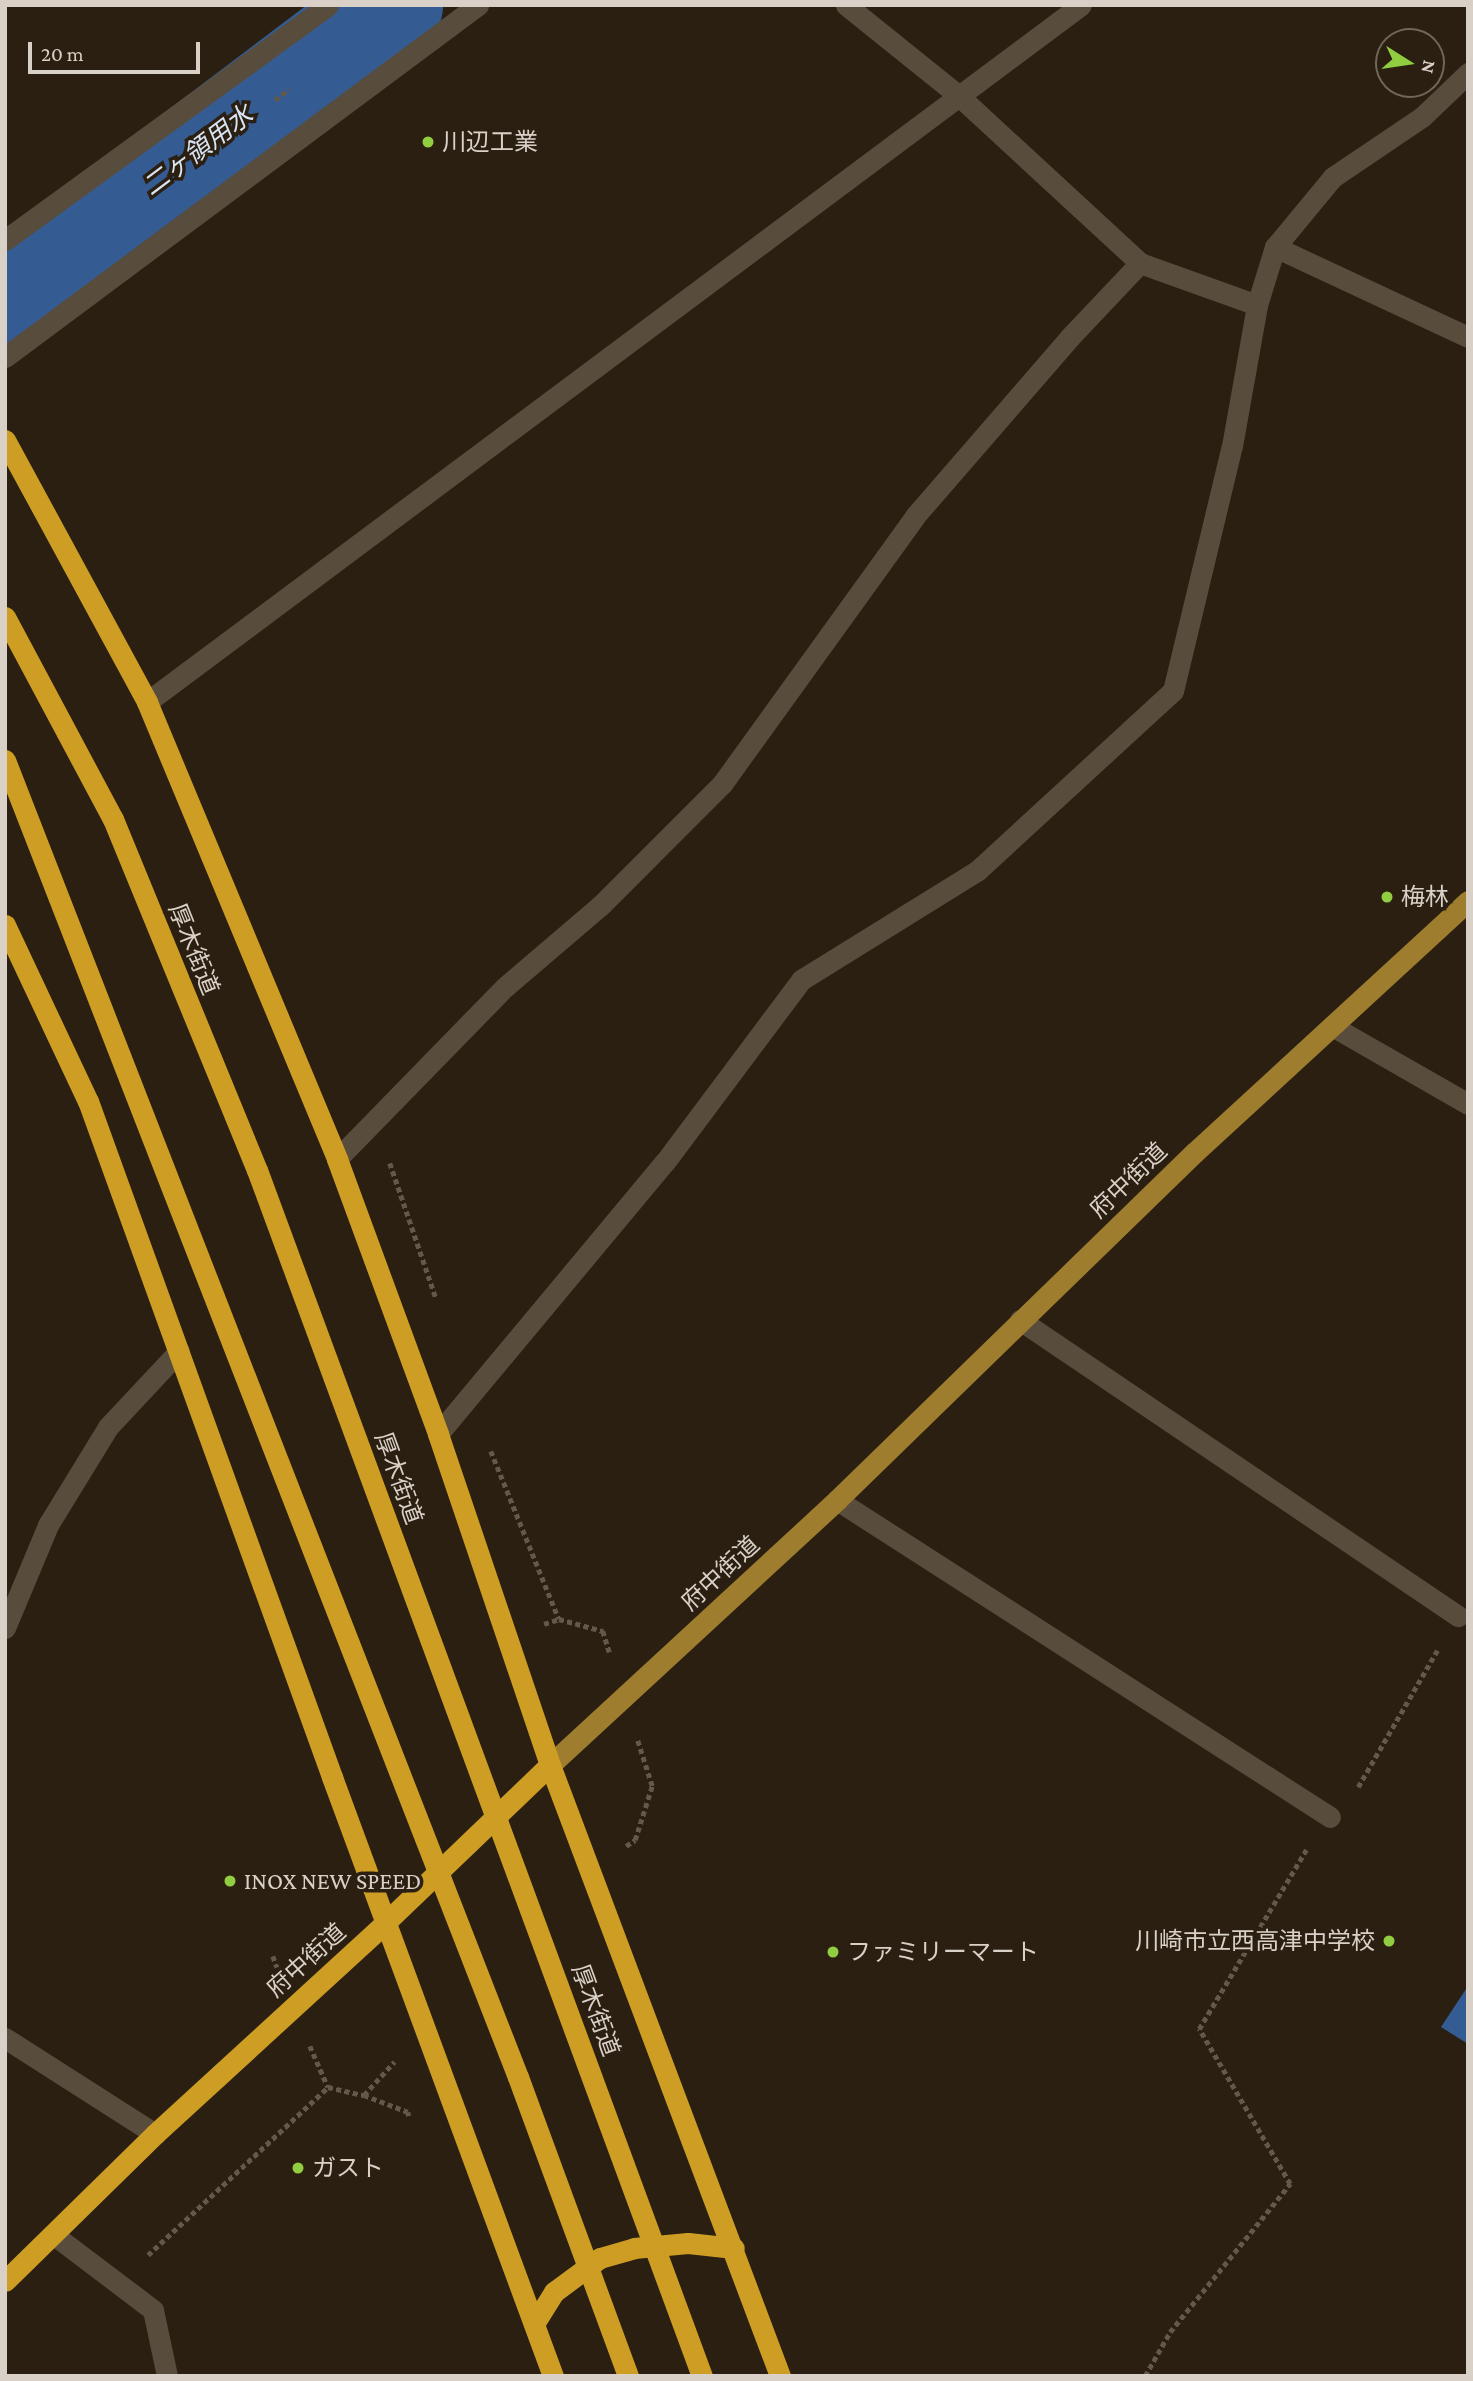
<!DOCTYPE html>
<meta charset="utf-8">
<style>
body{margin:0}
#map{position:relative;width:1473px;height:2381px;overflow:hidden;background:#2a1f10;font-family:"Crimson Pro","Noto Sans JP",serif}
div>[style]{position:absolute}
.water>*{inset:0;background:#345c93}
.river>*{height:103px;margin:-51.5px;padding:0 51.5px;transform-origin:51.5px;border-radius:51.5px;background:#345c93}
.path>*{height:4.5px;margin-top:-2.25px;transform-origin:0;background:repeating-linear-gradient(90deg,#62584b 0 5px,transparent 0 8.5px)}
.minor>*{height:21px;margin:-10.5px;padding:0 10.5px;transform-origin:10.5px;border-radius:10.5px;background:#584c3c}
.major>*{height:21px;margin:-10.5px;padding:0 10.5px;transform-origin:10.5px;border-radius:10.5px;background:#9e7d2e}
.highway>*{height:21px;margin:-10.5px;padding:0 10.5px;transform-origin:10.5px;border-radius:10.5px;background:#cd9d24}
.dots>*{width:19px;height:19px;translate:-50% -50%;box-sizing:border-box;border:4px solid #2a1f10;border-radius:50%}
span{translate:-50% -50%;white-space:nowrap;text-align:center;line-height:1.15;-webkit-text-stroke:7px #2a1f10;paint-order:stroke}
.poi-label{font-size:24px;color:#d9d1c8}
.left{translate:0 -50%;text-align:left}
.right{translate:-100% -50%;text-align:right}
.street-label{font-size:24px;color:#d9d1c8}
.water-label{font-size:26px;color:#d9e4f5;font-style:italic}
.frame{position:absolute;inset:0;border:7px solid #d9d1c8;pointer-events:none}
.north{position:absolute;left:1375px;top:28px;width:70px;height:70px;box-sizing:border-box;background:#2a1f10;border:2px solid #70665a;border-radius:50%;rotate:102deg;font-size:19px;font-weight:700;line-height:28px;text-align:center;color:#d9d1c8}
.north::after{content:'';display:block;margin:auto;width:24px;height:32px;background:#90cd41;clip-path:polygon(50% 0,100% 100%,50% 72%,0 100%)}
.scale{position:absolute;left:28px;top:42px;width:172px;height:32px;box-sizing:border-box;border:4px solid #d9d1c8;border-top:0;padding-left:9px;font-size:21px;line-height:24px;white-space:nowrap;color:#d9d1c8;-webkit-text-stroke:5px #2a1f10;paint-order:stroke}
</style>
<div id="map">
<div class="water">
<div style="clip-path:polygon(1468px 1986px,1468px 2044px,1441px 2027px)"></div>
</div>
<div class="river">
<div style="left:5px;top:297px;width:484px;rotate:-37.1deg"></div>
</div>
<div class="path">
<div style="left:275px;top:100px;width:18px;rotate:-38deg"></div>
<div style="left:390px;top:1163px;width:143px;rotate:71.2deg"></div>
<div style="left:491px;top:1451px;width:181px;rotate:68deg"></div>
<div style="left:544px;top:1624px;width:16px;rotate:-18deg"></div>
<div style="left:559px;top:1619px;width:46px;rotate:15.3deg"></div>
<div style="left:603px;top:1631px;width:24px;rotate:73deg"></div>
<div style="left:1358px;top:1787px;width:160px;rotate:-59.9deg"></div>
<div style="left:626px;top:1846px;width:11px;rotate:-34deg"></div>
<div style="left:635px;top:1840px;width:57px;rotate:-72.5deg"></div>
<div style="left:652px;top:1786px;width:49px;rotate:-107.7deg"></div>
<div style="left:273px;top:1956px;width:12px;rotate:70deg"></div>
<div style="left:310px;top:2046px;width:45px;rotate:66.3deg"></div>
<div style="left:364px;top:2095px;width:45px;rotate:-47.7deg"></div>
<div style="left:148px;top:2255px;width:246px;rotate:-43deg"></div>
<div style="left:328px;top:2087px;width:37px;rotate:13deg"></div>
<div style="left:364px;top:2095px;width:47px;rotate:21.1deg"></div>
<div style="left:408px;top:2112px;width:4px;rotate:76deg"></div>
<div style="left:1145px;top:2376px;width:51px;rotate:-60.4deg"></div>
<div style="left:1170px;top:2332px;width:191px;rotate:-51deg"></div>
<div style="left:1290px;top:2184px;width:180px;rotate:-120.4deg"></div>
<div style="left:1199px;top:2029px;width:209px;rotate:-59.1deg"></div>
</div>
<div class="minor">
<div style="left:846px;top:5px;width:145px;rotate:38.8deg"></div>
<div style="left:959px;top:96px;width:246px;rotate:42.7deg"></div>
<div style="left:5px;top:240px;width:399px;rotate:-36deg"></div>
<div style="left:1275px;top:247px;width:213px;rotate:25deg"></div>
<div style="left:5px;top:357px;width:590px;rotate:-36.66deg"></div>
<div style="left:147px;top:702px;width:1165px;rotate:-36.73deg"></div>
<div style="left:1332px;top:1026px;width:157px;rotate:29.8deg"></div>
<div style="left:337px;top:1159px;width:240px;rotate:-45.7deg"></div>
<div style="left:505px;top:987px;width:125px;rotate:-40.5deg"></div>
<div style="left:600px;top:906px;width:173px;rotate:-45deg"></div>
<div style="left:722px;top:784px;width:330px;rotate:-54.2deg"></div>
<div style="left:915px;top:516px;width:237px;rotate:-49.1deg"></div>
<div style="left:1070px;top:337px;width:102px;rotate:-46.6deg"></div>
<div style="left:1140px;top:263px;width:124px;rotate:19.7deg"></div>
<div style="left:1020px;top:1320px;width:529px;rotate:34.05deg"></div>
<div style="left:438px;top:1434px;width:354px;rotate:-50.2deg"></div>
<div style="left:665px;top:1162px;width:227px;rotate:-53.2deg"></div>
<div style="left:801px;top:980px;width:207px;rotate:-31.8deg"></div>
<div style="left:977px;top:871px;width:266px;rotate:-42.6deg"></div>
<div style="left:1173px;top:691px;width:252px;rotate:-76.5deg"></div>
<div style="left:1232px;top:446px;width:143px;rotate:-79.9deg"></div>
<div style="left:1257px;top:305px;width:61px;rotate:-72.8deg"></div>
<div style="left:1275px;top:247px;width:91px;rotate:-50.4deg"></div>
<div style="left:1333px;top:177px;width:107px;rotate:-34deg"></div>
<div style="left:1422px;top:117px;width:64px;rotate:-43.7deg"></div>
<div style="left:837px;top:1500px;width:586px;rotate:32.74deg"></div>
<div style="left:5px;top:1628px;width:112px;rotate:-67.3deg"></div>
<div style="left:48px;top:1525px;width:115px;rotate:-58.5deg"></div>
<div style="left:108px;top:1427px;width:104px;rotate:-46.9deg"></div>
<div style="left:5px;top:2038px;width:178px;rotate:32.6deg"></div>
<div style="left:54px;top:2235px;width:124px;rotate:37.1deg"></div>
<div style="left:153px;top:2310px;width:67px;rotate:78deg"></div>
</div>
<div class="major">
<div style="left:550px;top:1765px;width:391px;rotate:-42.7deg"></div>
<div style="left:837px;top:1500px;width:499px;rotate:-44.2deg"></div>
<div style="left:1195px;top:1152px;width:371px;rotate:-42.6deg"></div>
</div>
<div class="highway">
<div style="left:5px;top:440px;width:298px;rotate:61.5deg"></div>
<div style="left:147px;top:702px;width:495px;rotate:67.4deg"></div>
<div style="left:337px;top:1159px;width:293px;rotate:69.8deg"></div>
<div style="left:438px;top:1434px;width:349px;rotate:71.3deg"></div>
<div style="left:550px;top:1765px;width:653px;rotate:69.37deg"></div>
<div style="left:5px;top:617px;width:229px;rotate:61.9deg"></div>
<div style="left:113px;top:819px;width:379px;rotate:67.7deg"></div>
<div style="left:257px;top:1170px;width:1285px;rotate:69.75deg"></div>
<div style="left:5px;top:760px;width:1413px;rotate:68.72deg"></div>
<div style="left:518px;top:2077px;width:319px;rotate:69.8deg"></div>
<div style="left:5px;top:925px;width:195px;rotate:64.8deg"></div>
<div style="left:88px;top:1101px;width:719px;rotate:70.15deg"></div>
<div style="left:332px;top:1777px;width:638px;rotate:69.75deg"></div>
<div style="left:5px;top:2281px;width:210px;rotate:-44.4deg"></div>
<div style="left:155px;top:2134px;width:312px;rotate:-42.5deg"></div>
<div style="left:385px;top:1923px;width:228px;rotate:-43.8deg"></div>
<div style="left:534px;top:2324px;width:38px;rotate:-58deg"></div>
<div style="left:554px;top:2292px;width:57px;rotate:-36.5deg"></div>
<div style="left:600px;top:2258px;width:35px;rotate:-16deg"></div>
<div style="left:634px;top:2248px;width:54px;rotate:-5.3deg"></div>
<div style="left:688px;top:2243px;width:46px;rotate:6.2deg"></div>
</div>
<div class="dots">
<div style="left:428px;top:142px;background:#90cd41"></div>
<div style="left:1387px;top:897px;background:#90cd41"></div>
<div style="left:230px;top:1881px;background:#90cd41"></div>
<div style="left:1389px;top:1941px;background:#90cd41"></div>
<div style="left:833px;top:1952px;background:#90cd41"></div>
<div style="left:298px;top:2168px;background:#90cd41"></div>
</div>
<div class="poi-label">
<span class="left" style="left:442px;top:142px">川辺工業</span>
<span class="left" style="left:1401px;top:897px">梅林</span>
<span class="left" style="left:244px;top:1881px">INOX NEW SPEED</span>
<span class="right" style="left:1375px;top:1941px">川崎市立西高津中学校</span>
<span class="left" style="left:847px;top:1952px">ファミリーマート</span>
<span class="left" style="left:312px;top:2168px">ガスト</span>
</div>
<div class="street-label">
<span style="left:194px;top:949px;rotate:68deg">厚木街道</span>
<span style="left:1128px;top:1180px;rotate:-44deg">府中街道</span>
<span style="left:399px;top:1478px;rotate:70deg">厚木街道</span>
<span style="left:720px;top:1573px;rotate:-43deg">府中街道</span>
<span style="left:306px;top:1960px;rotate:-42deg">府中街道</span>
<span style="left:596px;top:2010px;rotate:70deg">厚木街道</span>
</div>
<div class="water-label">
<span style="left:198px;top:151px;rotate:-37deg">二ヶ領用水</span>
</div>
<div class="frame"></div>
<div class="north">N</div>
<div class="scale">20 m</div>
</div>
